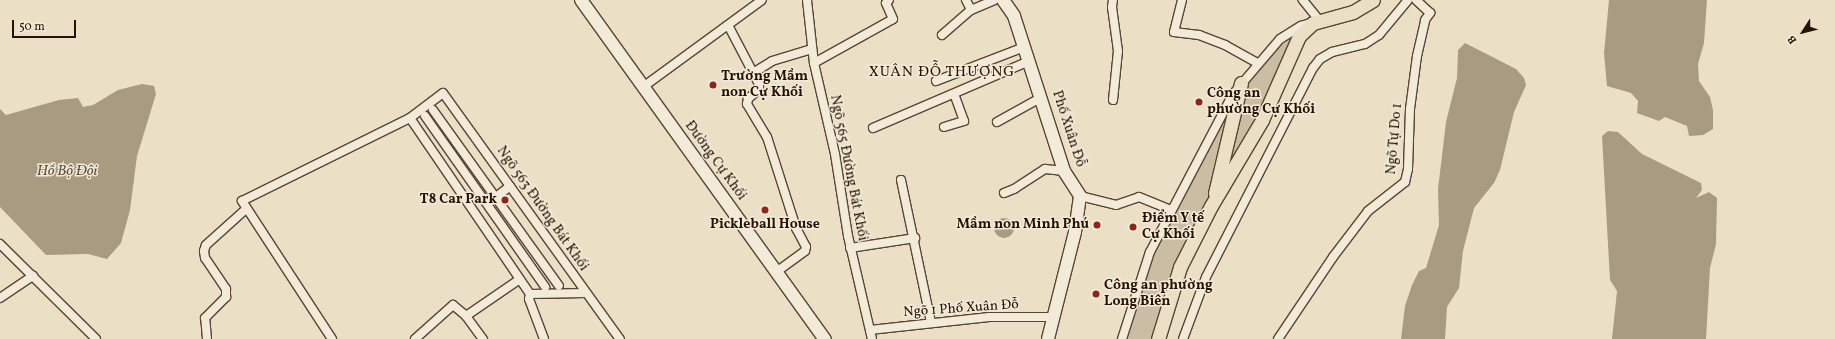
<!DOCTYPE html>
<meta charset="utf-8">
<style>
body{margin:0}
#map{position:relative;width:1835px;height:339px;overflow:hidden;background:#ebe0c5;font-family:Vollkorn,serif}
div>[style]{position:absolute}
.green>*{inset:0;background:#cabda4}
.water>*{inset:0;background:#a99a82}
.round{border-radius:50%}
.roads{filter:drop-shadow(1px 0 #594531) drop-shadow(-1px 0 #594531) drop-shadow(0 1px #594531) drop-shadow(0 -1px #594531)}
.street>*{height:8px;margin:-4px;padding:0 4px;transform-origin:4px;border-radius:4px;background:#f2ebd9}
.secondary>*{height:12px;margin:-6px;padding:0 6px;transform-origin:6px;border-radius:6px;background:#f2ebd9}
.primary>*{height:13px;margin:-6.5px;padding:0 6.5px;transform-origin:6.5px;border-radius:6.5px;background:#ebe0c5}
.dots>*{width:11px;height:11px;translate:-50% -50%;box-sizing:border-box;border:2px solid #f2ebd9;border-radius:50%}
span{translate:-50% -50%;white-space:nowrap;text-align:center;line-height:1.15;-webkit-text-stroke:3px #f2ebd9;paint-order:stroke}
.poi-label{font-size:14px;color:#281100;font-weight:700}
.left{translate:0 -50%;text-align:left}
.right{translate:-100% -50%;text-align:right}
.street-label{font-size:14px;color:#281100}
.neighbourhood-label{font-size:15px;color:#281100;letter-spacing:1px}
.water-label{font-size:15px;color:#624f3a;font-style:italic}
.north{position:absolute;left:1783px;top:12px;width:40px;height:40px;-webkit-text-stroke:3px #f2ebd9;paint-order:stroke;rotate:234deg;font-size:11px;font-weight:700;line-height:16px;text-align:center;color:#281100}
.north::after{content:'';display:block;margin:auto;width:14px;height:18px;background:#281100;clip-path:polygon(50% 0,100% 100%,50% 72%,0 100%)}
.scale{position:absolute;left:12px;top:20px;width:64px;height:18px;box-sizing:border-box;border:2px solid #281100;border-top:0;padding-left:5px;font-size:12px;line-height:14px;white-space:nowrap;color:#281100;-webkit-text-stroke:3px #f2ebd9;paint-order:stroke}
</style>
<div id="map">
<div class="green">
<div style="clip-path:polygon(1295px 35px,1263px 106px,1220px 185px,1245px 88px,1273px 52px)"></div>
<div style="clip-path:polygon(1228px 112px,1211px 193px,1154px 339px,1124px 339px,1154px 251px)"></div>
</div>
<div class="water">
<div style="clip-path:polygon(1609px 0,1707px 0,1704px 43px,1698px 64px,1699px 81px,1710px 97px,1713px 110px,1713px 129px,1703px 135px,1689px 136px,1687px 126px,1665px 117px,1659px 121px,1637px 113px,1638px 101px,1631px 93px,1607px 86px,1604px 53px)"></div>
<div style="clip-path:polygon(1465px 43px,1516px 69px,1524px 78px,1526px 85px,1514px 112px,1500px 170px,1494px 183px,1474px 208px,1463px 251px,1459px 288px,1447px 307px,1445px 339px,1401px 339px,1405px 306px,1412px 285px,1419px 271px,1426px 268px,1439px 225px,1438px 189px,1446px 122px,1457px 78px,1458px 50px)"></div>
<div style="clip-path:polygon(142px 84px,154px 86px,156px 94px,137px 156px,130px 210px,121px 243px,107px 259px,88px 254px,46px 255px,0 207px,0 109px,6px 115px,59px 100px,78px 98px,83px 107px,93px 105px,118px 90px)"></div>
<div style="clip-path:polygon(1608px 131px,1618px 132px,1642px 154px,1701px 183px,1702px 190px,1696px 198px,1709px 192px,1717px 198px,1716px 244px,1710px 268px,1706px 339px,1612px 339px,1617px 291px,1610px 280px,1602px 136px)"></div>
<div class="round" style="left:994px;top:218px;width:20px;height:20px"></div>
</div>
<div class="roads">
<div class="street">
<div style="left:807px;top:0;width:63px;rotate:83.7deg"></div>
<div style="left:814px;top:63px;width:93px;rotate:77deg"></div>
<div style="left:835px;top:154px;width:83px;rotate:81deg"></div>
<div style="left:848px;top:236px;width:106px;rotate:76.9deg"></div>
<div style="left:966px;top:0;width:11px;rotate:63deg"></div>
<div style="left:1182px;top:0;width:33px;rotate:104deg"></div>
<div style="left:1174px;top:32px;width:25px;rotate:7deg"></div>
<div style="left:1199px;top:35px;width:28px;rotate:21deg"></div>
<div style="left:1225px;top:45px;width:38px;rotate:29deg"></div>
<div style="left:728px;top:25px;width:67px;rotate:62.3deg"></div>
<div style="left:759px;top:84px;width:5px;rotate:90deg"></div>
<div style="left:759px;top:89px;width:15px;rotate:138deg"></div>
<div style="left:748px;top:99px;width:5px;rotate:101deg"></div>
<div style="left:747px;top:104px;width:39px;rotate:59deg"></div>
<div style="left:767px;top:137px;width:96px;rotate:72.3deg"></div>
<div style="left:796px;top:228px;width:21px;rotate:62deg"></div>
<div style="left:806px;top:247px;width:4px;rotate:104deg"></div>
<div style="left:805px;top:251px;width:36px;rotate:144deg"></div>
<div style="left:942px;top:35px;width:38px;rotate:-41deg"></div>
<div style="left:971px;top:10px;width:25px;rotate:-23deg"></div>
<div style="left:814px;top:63px;width:90px;rotate:-29.1deg"></div>
<div style="left:893px;top:19px;width:17px;rotate:-114deg"></div>
<div style="left:886px;top:3px;width:4px;rotate:-45deg"></div>
<div style="left:753px;top:73px;width:22px;rotate:-32deg"></div>
<div style="left:772px;top:61px;width:42px;rotate:-16.7deg"></div>
<div style="left:936px;top:81px;width:94px;rotate:-21.1deg"></div>
<div style="left:643px;top:87px;width:147px;rotate:-36.2deg"></div>
<div style="left:1113px;top:100px;width:49px;rotate:-84.2deg"></div>
<div style="left:1118px;top:51px;width:44px;rotate:-97.8deg"></div>
<div style="left:1112px;top:7px;width:7px;rotate:-82deg"></div>
<div style="left:433px;top:110px;width:216px;rotate:54.4deg"></div>
<div style="left:425px;top:116px;width:209px;rotate:54.9deg"></div>
<div style="left:410px;top:118px;width:213px;rotate:55.7deg"></div>
<div style="left:997px;top:122px;width:51px;rotate:-29.1deg"></div>
<div style="left:944px;top:127px;width:21px;rotate:-17deg"></div>
<div style="left:964px;top:121px;width:29px;rotate:-110deg"></div>
<div style="left:873px;top:128px;width:170px;rotate:-23.2deg"></div>
<div style="left:901px;top:180px;width:145px;rotate:78.1deg"></div>
<div style="left:1004px;top:193px;width:11px;rotate:-22deg"></div>
<div style="left:1014px;top:189px;width:37px;rotate:-33deg"></div>
<div style="left:1045px;top:169px;width:19px;rotate:6deg"></div>
<div style="left:1080px;top:196px;width:37px;rotate:14deg"></div>
<div style="left:1116px;top:205px;width:24px;rotate:-19deg"></div>
<div style="left:1139px;top:197px;width:35px;rotate:22deg"></div>
<div style="left:491px;top:201px;width:24px;rotate:-38deg"></div>
<div style="left:0;top:244px;width:135px;rotate:44.7deg"></div>
<div style="left:850px;top:248px;width:66px;rotate:-8.7deg"></div>
<div style="left:530px;top:294px;width:56px;rotate:-1deg"></div>
<div style="left:530px;top:294px;width:5px;rotate:101deg"></div>
<div style="left:529px;top:299px;width:43px;rotate:69.4deg"></div>
<div style="left:0;top:298px;width:40px;rotate:-34deg"></div>
<div style="left:466px;top:316px;width:29px;rotate:54deg"></div>
<div style="left:870px;top:330px;width:120px;rotate:-6.2deg"></div>
<div style="left:989px;top:317px;width:64px"></div>
<div style="left:207px;top:339px;width:21px;rotate:-95deg"></div>
<div style="left:205px;top:318px;width:30px;rotate:-45deg"></div>
<div style="left:226px;top:297px;width:8px;rotate:-90deg"></div>
<div style="left:226px;top:289px;width:37px;rotate:-124deg"></div>
<div style="left:205px;top:258px;width:7px;rotate:-98deg"></div>
<div style="left:204px;top:251px;width:6px;rotate:-72deg"></div>
<div style="left:206px;top:245px;width:54px;rotate:-42deg"></div>
<div style="left:332px;top:339px;width:165px;rotate:-123.1deg"></div>
<div style="left:242px;top:201px;width:187px;rotate:-26.3deg"></div>
<div style="left:410px;top:118px;width:41px;rotate:-37.1deg"></div>
<div style="left:443px;top:93px;width:303px;rotate:54.3deg"></div>
<div style="left:415px;top:339px;width:51px;rotate:-41.8deg"></div>
<div style="left:453px;top:305px;width:17px;rotate:40deg"></div>
<div style="left:466px;top:316px;width:65px;rotate:-34.4deg"></div>
<div style="left:1122px;top:339px;width:91px;rotate:-72.2deg"></div>
<div style="left:1150px;top:252px;width:178px;rotate:-62.3deg"></div>
<div style="left:1233px;top:94px;width:72px;rotate:-49.5deg"></div>
<div style="left:1280px;top:39px;width:25px;rotate:-32deg"></div>
<div style="left:1301px;top:26px;width:19px;rotate:-18deg"></div>
<div style="left:1319px;top:20px;width:26px;rotate:-129deg"></div>
<div style="left:1183px;top:339px;width:66px;rotate:-69.6deg"></div>
<div style="left:1206px;top:277px;width:235px;rotate:-62.9deg"></div>
<div style="left:1313px;top:68px;width:11px;rotate:-52deg"></div>
<div style="left:1320px;top:59px;width:14px;rotate:-30deg"></div>
<div style="left:1332px;top:52px;width:34px;rotate:-14deg"></div>
<div style="left:1365px;top:44px;width:17px;rotate:-33deg"></div>
<div style="left:1379px;top:35px;width:45px;rotate:-50.4deg"></div>
<div style="left:1278px;top:339px;width:99px;rotate:-56.1deg"></div>
<div style="left:1333px;top:257px;width:58px;rotate:-52.7deg"></div>
<div style="left:1368px;top:211px;width:47px;rotate:-38.1deg"></div>
<div style="left:1405px;top:182px;width:13px;rotate:-77deg"></div>
<div style="left:1408px;top:169px;width:60px;rotate:-88.1deg"></div>
<div style="left:1410px;top:109px;width:53px;rotate:-82.5deg"></div>
<div style="left:1417px;top:56px;width:37px;rotate:-77deg"></div>
<div style="left:1425px;top:20px;width:9px;rotate:-54deg"></div>
<div style="left:1430px;top:13px;width:19px;rotate:-137deg"></div>
</div>
<div class="secondary">
<div style="left:581px;top:0;width:418px;rotate:54.3deg"></div>
<div style="left:1003px;top:0;width:19px;rotate:55deg"></div>
<div style="left:1014px;top:16px;width:163px;rotate:72.1deg"></div>
<div style="left:1064px;top:171px;width:30px;rotate:57deg"></div>
<div style="left:1080px;top:196px;width:36px;rotate:98deg"></div>
<div style="left:1075px;top:232px;width:110px;rotate:104.2deg"></div>
</div>
<div class="primary">
<div style="left:1215px;top:193px;width:113px;rotate:-76.7deg"></div>
<div style="left:1158px;top:339px;width:75px;rotate:-73deg"></div>
<div style="left:1180px;top:267px;width:68px;rotate:-63.1deg"></div>
<div style="left:1211px;top:206px;width:100px;rotate:-59.3deg"></div>
<div style="left:1262px;top:120px;width:92px;rotate:-66.2deg"></div>
<div style="left:1299px;top:36px;width:19px;rotate:-43deg"></div>
<div style="left:1313px;top:23px;width:41px;rotate:-15.4deg"></div>
<div style="left:1353px;top:12px;width:23px;rotate:-31deg"></div>
</div>
</div>
<div class="dots">
<div style="left:713px;top:85px;background:#8f2418"></div>
<div style="left:1199px;top:102px;background:#8f2418"></div>
<div style="left:505px;top:200px;background:#8f2418"></div>
<div style="left:765px;top:210px;background:#8f2418"></div>
<div style="left:1097px;top:225px;background:#8f2418"></div>
<div style="left:1133px;top:227px;background:#8f2418"></div>
<div style="left:1096px;top:294px;background:#8f2418"></div>
</div>
<div class="poi-label">
<span class="left" style="left:721px;top:85px">Trường Mầm<br>non Cự Khối</span>
<span class="left" style="left:1207px;top:102px">Công an<br>phường Cự Khối</span>
<span class="right" style="left:497px;top:200px">T8 Car Park</span>
<span class="left" style="left:1142px;top:227px">Điểm Y tế<br>Cự Khối</span>
<span style="left:765px;top:225px">Pickleball House</span>
<span class="right" style="left:1089px;top:225px">Mầm non Minh Phú</span>
<span class="left" style="left:1104px;top:294px">Công an phường<br>Long Biên</span>
</div>
<div class="street-label">
<span style="left:1068px;top:129px;rotate:72deg">Phố Xuân Đỗ</span>
<span style="left:1395px;top:139px;rotate:-85deg">Ngõ Tự Do 1</span>
<span style="left:715px;top:161px;rotate:54deg">Đường Cự Khối</span>
<span style="left:848px;top:168px;rotate:79deg">Ngõ 565 Đường Bát Khối</span>
<span style="left:542px;top:209px;rotate:55deg">Ngõ 563 Đường Bát Khối</span>
<span style="left:961px;top:309px;rotate:-4deg">Ngõ 1 Phố Xuân Đỗ</span>
</div>
<div class="neighbourhood-label">
<span style="left:942px;top:73px">XUÂN ĐỖ THƯỢNG</span>
</div>
<div class="water-label">
<span style="left:67px;top:172px">Hồ Bộ Đội</span>
</div>
<div class="north">B</div>
<div class="scale">50 m</div>
</div>
